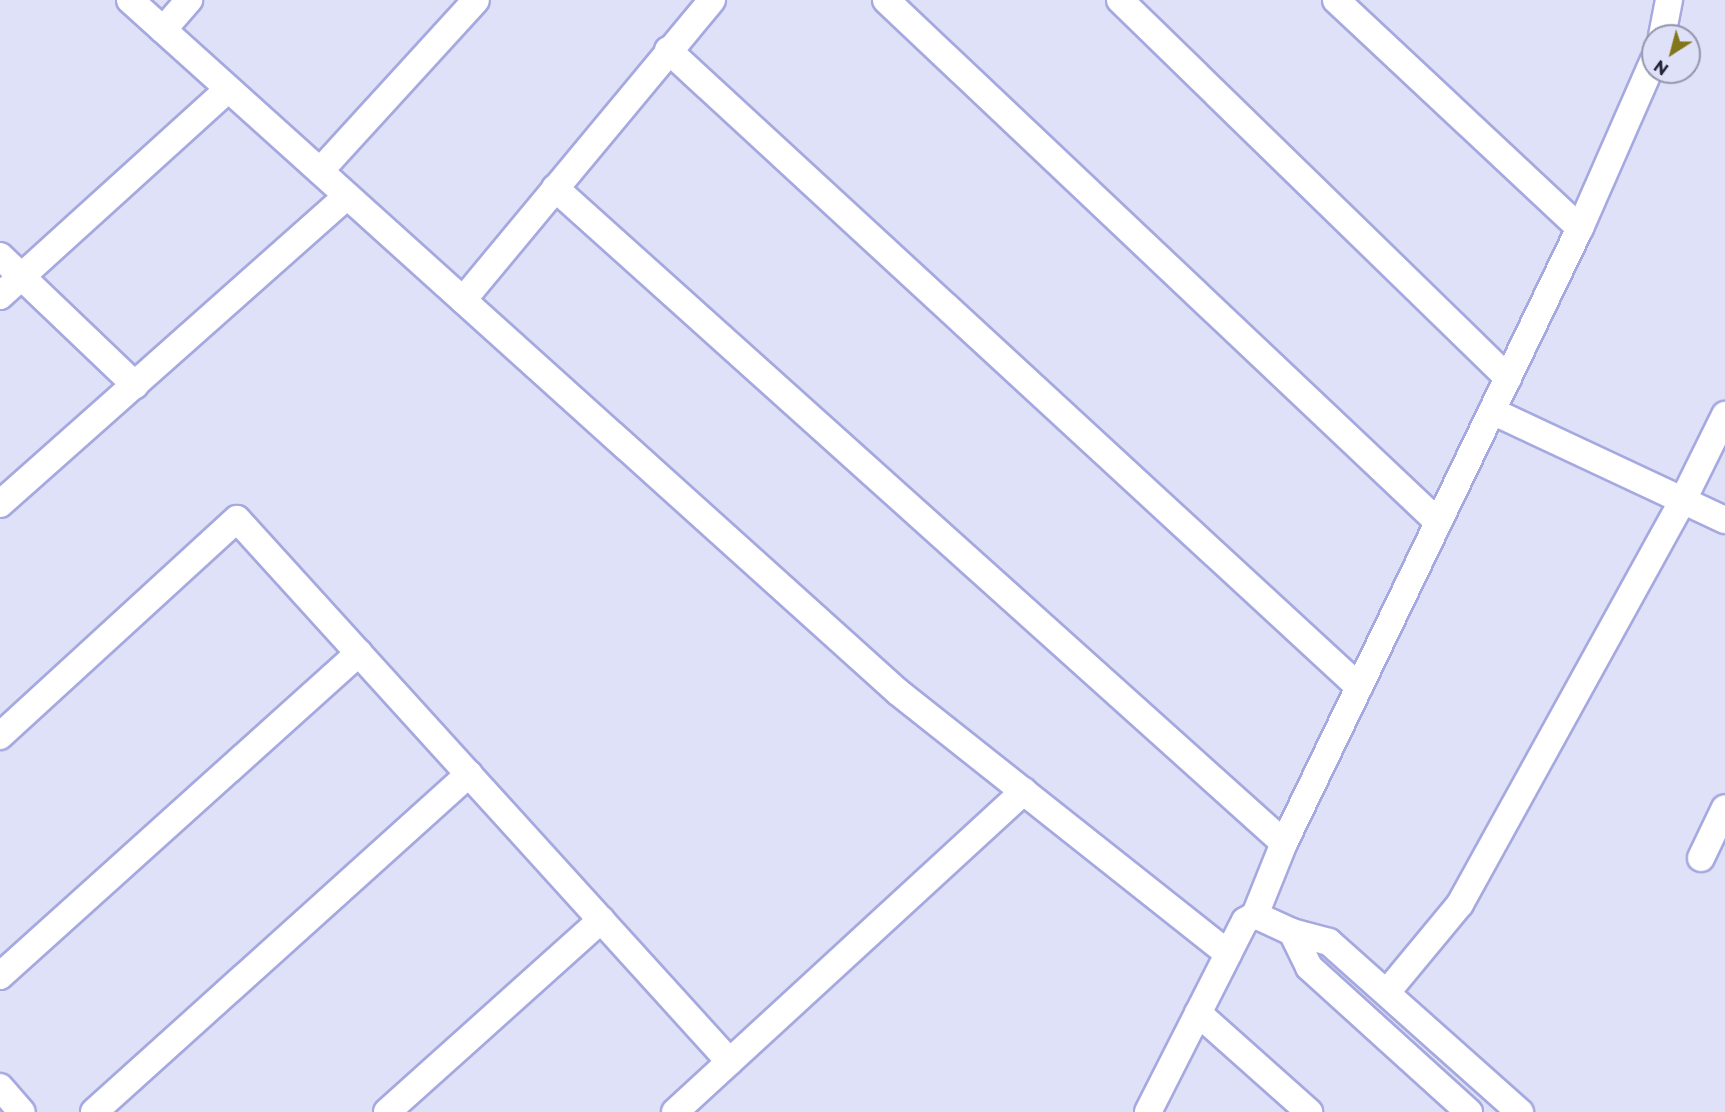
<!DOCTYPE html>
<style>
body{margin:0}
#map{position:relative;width:1725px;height:1112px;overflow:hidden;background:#dfe1f8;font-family:Montserrat,sans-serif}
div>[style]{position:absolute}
.roads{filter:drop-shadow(2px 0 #a6a9df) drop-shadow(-2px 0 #a6a9df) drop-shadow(0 2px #a6a9df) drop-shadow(0 -2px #a6a9df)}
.street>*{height:26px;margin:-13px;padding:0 13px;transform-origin:13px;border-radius:13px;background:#fff}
span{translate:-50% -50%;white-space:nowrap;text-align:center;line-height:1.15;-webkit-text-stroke:4.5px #dfe1f8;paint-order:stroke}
.north{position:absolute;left:1641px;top:24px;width:60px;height:60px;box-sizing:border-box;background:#dfe1f8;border:2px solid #9496ac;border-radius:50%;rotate:216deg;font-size:16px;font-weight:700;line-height:24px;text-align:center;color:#24253a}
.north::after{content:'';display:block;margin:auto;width:21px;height:27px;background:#82761a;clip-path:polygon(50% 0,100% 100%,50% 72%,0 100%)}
</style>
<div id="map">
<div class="roads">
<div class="street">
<div style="left:130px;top:0;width:1034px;rotate:42.02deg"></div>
<div style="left:898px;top:692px;width:421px;rotate:38.4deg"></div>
<div style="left:1228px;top:954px;width:37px;rotate:-63deg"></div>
<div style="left:1245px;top:921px;width:12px;rotate:-31deg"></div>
<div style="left:1255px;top:915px;width:41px;rotate:24.7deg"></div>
<div style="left:1292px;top:932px;width:38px;rotate:15deg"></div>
<div style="left:1329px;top:942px;width:256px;rotate:41.7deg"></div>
<div style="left:886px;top:0;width:760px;rotate:43.4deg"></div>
<div style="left:1120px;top:0;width:542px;rotate:44.25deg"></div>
<div style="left:1336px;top:0;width:334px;rotate:43.1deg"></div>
<div style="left:163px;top:30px;width:40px;rotate:-49deg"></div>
<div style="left:1662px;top:36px;width:37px;rotate:-79deg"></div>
<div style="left:668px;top:50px;width:940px;rotate:42.67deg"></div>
<div style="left:320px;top:171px;width:231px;rotate:-47.6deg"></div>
<div style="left:555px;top:188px;width:980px;rotate:41.94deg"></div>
<div style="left:0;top:256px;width:187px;rotate:43.7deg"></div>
<div style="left:0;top:296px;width:308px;rotate:-42.2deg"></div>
<div style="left:463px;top:300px;width:390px;rotate:-50.3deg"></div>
<div style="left:1492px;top:411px;width:257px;rotate:25.1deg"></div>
<div style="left:0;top:504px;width:464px;rotate:-41.6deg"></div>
<div style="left:0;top:736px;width:321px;rotate:-42.5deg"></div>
<div style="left:237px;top:519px;width:733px;rotate:47.76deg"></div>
<div style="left:1701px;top:858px;width:55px;rotate:-64.4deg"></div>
<div style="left:1255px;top:915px;width:78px;rotate:-68.1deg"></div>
<div style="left:1284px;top:843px;width:683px;rotate:-64.3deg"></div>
<div style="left:1580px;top:228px;width:181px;rotate:-66.3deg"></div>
<div style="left:1292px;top:932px;width:39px;rotate:64deg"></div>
<div style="left:1309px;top:967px;width:216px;rotate:42.2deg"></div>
<div style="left:0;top:976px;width:483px;rotate:-42deg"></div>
<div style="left:1388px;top:991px;width:113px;rotate:-50.4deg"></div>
<div style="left:1460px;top:904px;width:461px;rotate:-61.1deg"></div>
<div style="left:1683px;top:500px;width:95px;rotate:-63.7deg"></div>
<div style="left:1198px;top:1013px;width:149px;rotate:41.7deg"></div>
<div style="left:0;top:1087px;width:33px;rotate:49deg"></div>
<div style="left:94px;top:1112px;width:505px;rotate:-42.03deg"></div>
<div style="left:387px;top:1112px;width:288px;rotate:-41.9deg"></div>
<div style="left:675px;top:1112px;width:474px;rotate:-42.6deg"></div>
<div style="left:1148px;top:1112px;width:177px;rotate:-63.1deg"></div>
</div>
</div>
<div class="north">N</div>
</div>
